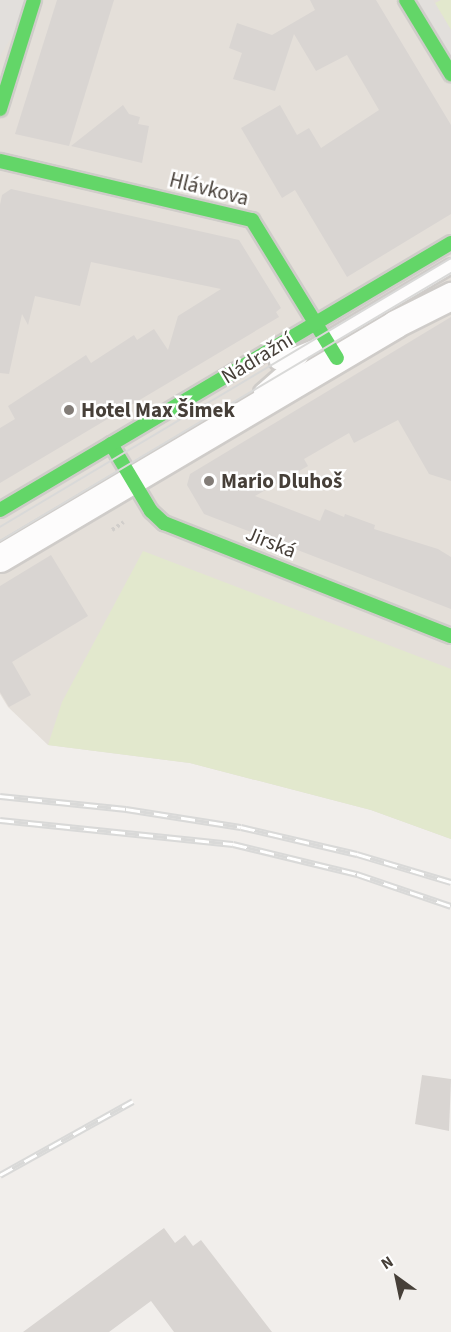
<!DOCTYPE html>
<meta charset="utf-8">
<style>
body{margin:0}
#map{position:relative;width:451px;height:1332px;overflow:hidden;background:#f1eeeb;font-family:"Source Sans 3",sans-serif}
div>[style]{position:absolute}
.residential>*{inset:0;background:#e4dfd9}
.green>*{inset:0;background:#e2e8cd}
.parking>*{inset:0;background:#e2dfdc}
.building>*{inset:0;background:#d9d5d2}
.path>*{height:4px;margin-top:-2px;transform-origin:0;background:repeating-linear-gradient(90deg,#d1cecb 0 3px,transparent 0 6px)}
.roads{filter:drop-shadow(2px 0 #cfccc9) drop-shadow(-2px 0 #cfccc9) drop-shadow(0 2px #cfccc9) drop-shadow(0 -2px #cfccc9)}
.lane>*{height:14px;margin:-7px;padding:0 7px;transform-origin:7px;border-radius:7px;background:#fdfcfc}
.street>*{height:27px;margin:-13.5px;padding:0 13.5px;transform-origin:13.5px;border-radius:13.5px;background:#fdfcfc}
.fast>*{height:14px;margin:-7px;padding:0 7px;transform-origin:7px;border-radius:7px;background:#63d668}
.tram>*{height:1.5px;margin:-0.75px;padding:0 0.75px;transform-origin:0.75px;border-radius:0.75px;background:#d9d9d8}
.rail>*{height:7px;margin-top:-3.5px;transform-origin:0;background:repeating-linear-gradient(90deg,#fff 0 14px,#d9d9d8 0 28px);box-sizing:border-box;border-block:2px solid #d9d9d8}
.dots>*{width:16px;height:16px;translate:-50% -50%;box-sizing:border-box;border:3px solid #fff;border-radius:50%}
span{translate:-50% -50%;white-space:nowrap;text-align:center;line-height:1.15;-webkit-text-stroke:5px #fff;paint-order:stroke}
.street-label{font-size:21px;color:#463f38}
.poi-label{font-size:21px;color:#463f38;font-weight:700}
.left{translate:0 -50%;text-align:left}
.north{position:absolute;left:367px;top:1248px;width:60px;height:60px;-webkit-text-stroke:4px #fff;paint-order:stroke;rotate:327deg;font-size:16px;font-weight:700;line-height:24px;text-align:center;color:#463f38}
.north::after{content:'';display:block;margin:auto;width:21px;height:27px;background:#463f38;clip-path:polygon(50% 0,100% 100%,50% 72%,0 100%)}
</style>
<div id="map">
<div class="residential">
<div style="clip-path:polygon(0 0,451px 0,451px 839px,371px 810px,190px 763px,48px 745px,8px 707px,0 694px)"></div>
</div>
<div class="green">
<div style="clip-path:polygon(441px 0,451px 0,451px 30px,435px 3px)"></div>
<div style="clip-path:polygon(143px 551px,451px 669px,451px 839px,371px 810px,190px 763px,48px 745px,62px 702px)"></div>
</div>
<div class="parking">
<div style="clip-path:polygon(0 0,34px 0,0 56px)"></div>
<div style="clip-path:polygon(415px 0,433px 0,451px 30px,451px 60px)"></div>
</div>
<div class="building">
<div style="clip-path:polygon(57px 0,114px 0,69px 146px,15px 134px)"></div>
<div style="clip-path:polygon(310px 0,376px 0,451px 125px,451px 214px,347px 277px,295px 190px,282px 198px,241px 128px,280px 105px,297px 135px,309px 128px,321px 148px,379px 110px,347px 55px,316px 71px,294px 34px,275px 91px,233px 79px,242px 53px,229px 48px,237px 23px,272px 35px,315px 10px)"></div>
<div style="clip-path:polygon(123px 105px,129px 114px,140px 117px,138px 124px,149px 126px,142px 163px,71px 146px)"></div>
<div style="clip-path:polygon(11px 189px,239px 240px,281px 308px,276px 312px,279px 317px,0 483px,0 428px,15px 419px,8px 406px,86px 355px,91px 363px,134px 335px,137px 340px,154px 329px,168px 350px,178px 316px,221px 289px,91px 262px,80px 306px,35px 296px,28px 325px,22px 314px,9px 374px,0 373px,0 205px,2px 195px)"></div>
<div style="clip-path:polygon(451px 317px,451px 481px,429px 474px,398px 420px,354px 443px,349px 433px,304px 459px,308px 466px,255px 496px,320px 521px,325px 509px,344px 517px,345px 514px,375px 525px,374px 529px,438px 549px,451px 557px,451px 609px,204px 514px,187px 485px,190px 474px)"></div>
<div style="clip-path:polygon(51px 555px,88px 616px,12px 662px,31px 695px,9px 707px,0 692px,0 586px)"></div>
<div style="clip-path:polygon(422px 1075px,451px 1079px,449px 1131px,415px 1124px)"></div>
<div style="clip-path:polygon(164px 1228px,175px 1243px,185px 1235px,193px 1246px,201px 1240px,272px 1332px,174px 1332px,151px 1301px,109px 1332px,23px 1332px)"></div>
</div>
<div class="path">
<div style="left:112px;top:530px;width:14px;rotate:-34deg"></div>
</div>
<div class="roads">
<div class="lane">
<div style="left:277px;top:362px;width:38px;rotate:-22deg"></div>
<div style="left:312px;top:348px;width:161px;rotate:-30.5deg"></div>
<div style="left:261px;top:392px;width:53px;rotate:-41.2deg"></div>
</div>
<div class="street">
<div style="left:0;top:558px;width:459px;rotate:-30.6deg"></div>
<div style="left:395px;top:324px;width:63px;rotate:-26.6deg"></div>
</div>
<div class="fast">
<div style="left:406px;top:0;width:87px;rotate:58.7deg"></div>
<div style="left:0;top:109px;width:114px;rotate:-72.7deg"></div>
<div style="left:0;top:161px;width:259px;rotate:13.2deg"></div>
<div style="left:252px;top:220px;width:162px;rotate:58.4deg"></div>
<div style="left:111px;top:444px;width:78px;rotate:59.2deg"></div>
<div style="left:151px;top:511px;width:18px;rotate:43deg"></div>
<div style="left:164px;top:523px;width:308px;rotate:21.5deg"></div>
<div style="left:0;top:510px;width:524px;rotate:-30.63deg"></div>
</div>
</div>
<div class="tram">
<div style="left:0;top:527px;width:525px;rotate:-30.81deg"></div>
<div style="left:0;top:541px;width:525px;rotate:-30.72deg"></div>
</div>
<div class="rail">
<div style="left:0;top:796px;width:127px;rotate:5.9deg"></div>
<div style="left:126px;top:809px;width:116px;rotate:8.9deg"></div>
<div style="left:241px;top:827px;width:119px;rotate:13.1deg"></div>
<div style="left:357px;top:854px;width:98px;rotate:16.6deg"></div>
<div style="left:0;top:820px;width:234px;rotate:5.9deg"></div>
<div style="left:233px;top:844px;width:128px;rotate:13.6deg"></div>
<div style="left:357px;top:874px;width:99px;rotate:18.8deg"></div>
<div style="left:0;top:1175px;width:152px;rotate:-29.1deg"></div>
</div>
<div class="dots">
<div style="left:69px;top:410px;background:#827c77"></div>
<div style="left:209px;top:481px;background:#827c77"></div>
</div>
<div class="street-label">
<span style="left:209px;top:189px;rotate:14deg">Hlávkova</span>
<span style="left:257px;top:358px;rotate:-31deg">Nádražní</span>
<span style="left:271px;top:542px;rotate:22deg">Jirská</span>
</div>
<div class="poi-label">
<span class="left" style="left:81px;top:410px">Hotel Max Šimek</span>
<span class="left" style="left:221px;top:481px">Mario Dluhoš</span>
</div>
<div class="north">N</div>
</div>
